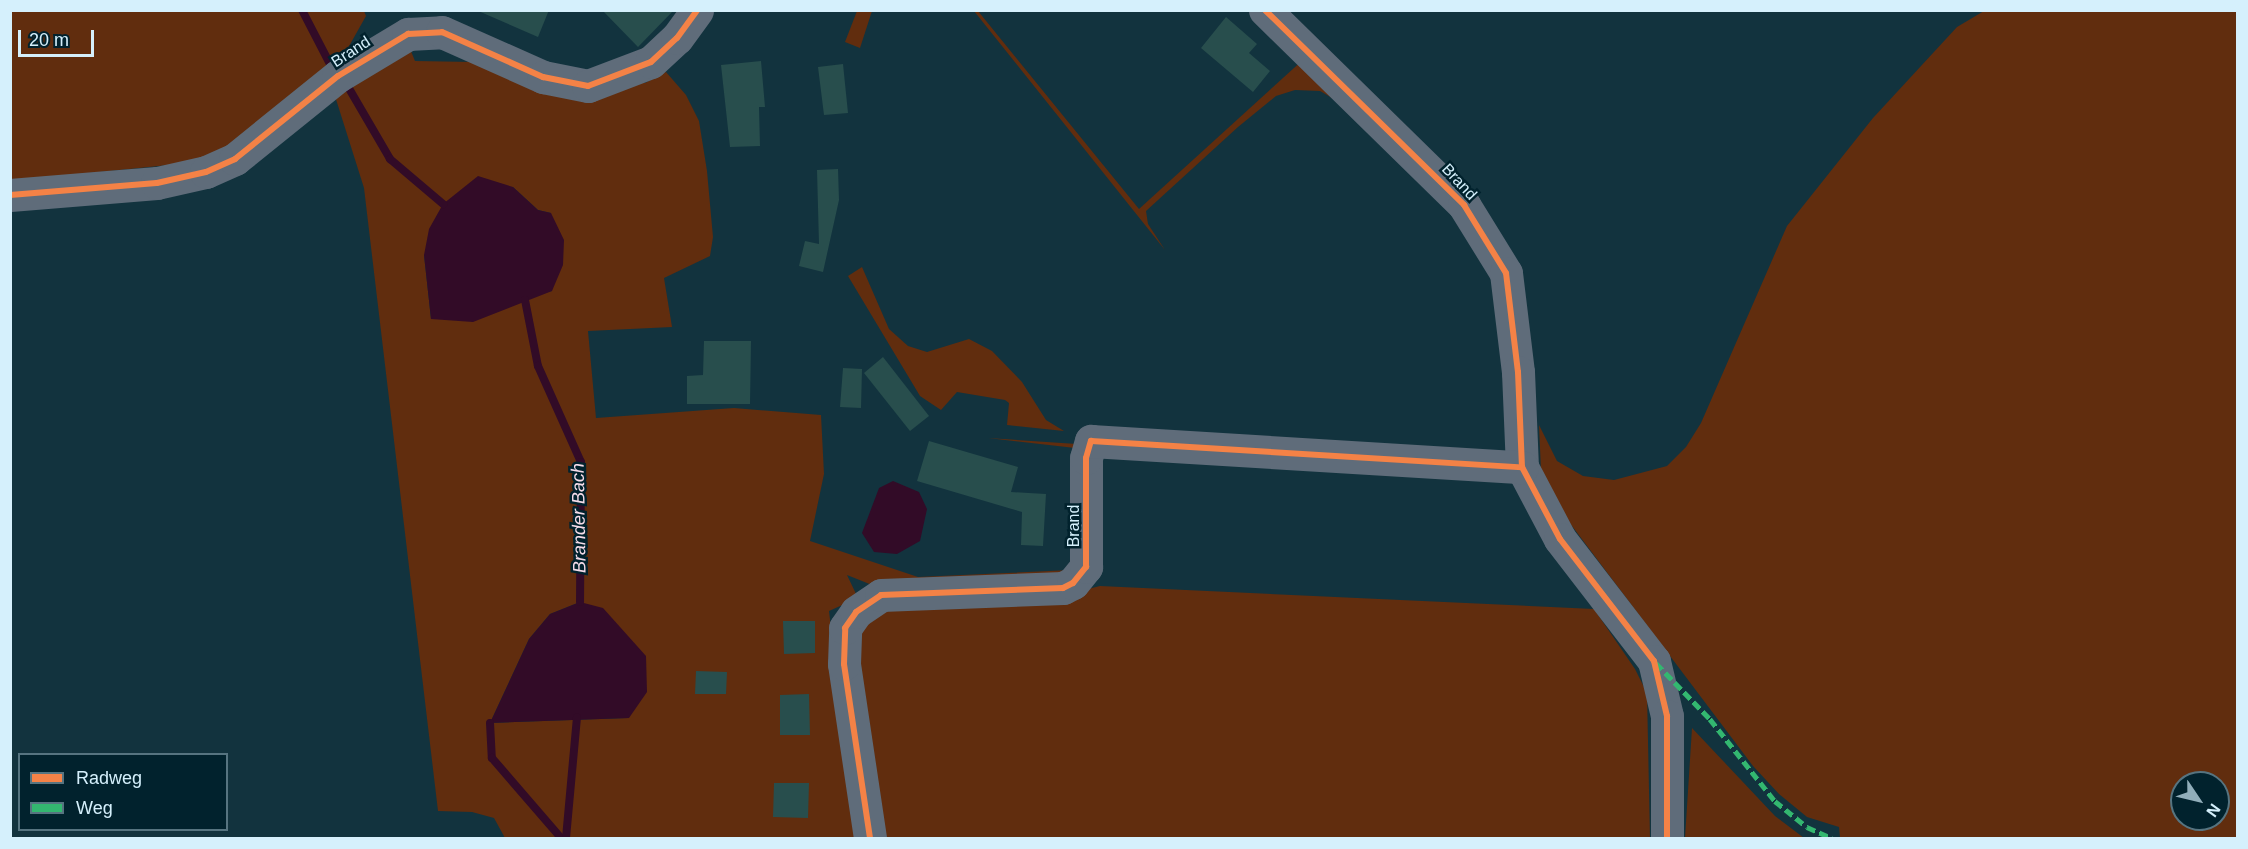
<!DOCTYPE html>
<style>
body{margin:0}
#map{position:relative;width:2248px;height:849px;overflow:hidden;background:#12333e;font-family:Arial,sans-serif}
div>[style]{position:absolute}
.green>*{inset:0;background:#612d0e}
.water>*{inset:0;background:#320b27}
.stream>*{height:8px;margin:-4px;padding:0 4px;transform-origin:4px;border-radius:4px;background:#320b27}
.building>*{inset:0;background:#284e4d}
.minor>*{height:33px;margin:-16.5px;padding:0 16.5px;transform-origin:16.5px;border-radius:16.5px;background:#5f6c7a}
.quiet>*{height:4.5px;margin-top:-2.25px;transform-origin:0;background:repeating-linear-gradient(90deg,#33b770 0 9px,transparent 0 13.5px)}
.cycleway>*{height:6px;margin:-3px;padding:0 3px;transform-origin:3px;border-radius:3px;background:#f48246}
span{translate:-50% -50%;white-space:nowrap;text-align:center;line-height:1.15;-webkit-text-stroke:5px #01222d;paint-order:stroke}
.street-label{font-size:16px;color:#d5f0fc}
.water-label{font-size:18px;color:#f5dce9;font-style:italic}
.frame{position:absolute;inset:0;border:12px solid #d5f0fc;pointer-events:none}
.legend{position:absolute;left:18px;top:753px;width:210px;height:78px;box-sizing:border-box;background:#01222d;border:2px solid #567480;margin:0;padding:8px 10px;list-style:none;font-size:18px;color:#d5f0fc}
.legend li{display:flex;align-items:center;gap:12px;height:30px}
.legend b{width:30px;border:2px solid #567480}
.north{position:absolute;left:2170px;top:771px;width:60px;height:60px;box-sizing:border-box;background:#01222d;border:2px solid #567480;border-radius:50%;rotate:125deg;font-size:16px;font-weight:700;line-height:24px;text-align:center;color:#d5f0fc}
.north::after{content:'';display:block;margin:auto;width:21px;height:27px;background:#91aeba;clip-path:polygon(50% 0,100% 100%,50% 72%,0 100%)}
.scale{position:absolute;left:18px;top:30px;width:76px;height:27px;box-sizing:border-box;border:3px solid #d5f0fc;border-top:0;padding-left:8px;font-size:18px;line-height:21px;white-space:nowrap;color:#d5f0fc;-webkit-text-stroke:4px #01222d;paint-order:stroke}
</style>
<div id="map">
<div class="green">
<div style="clip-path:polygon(11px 11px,364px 11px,366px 16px,330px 80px,241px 145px,198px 162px,11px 181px)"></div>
<div style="clip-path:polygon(857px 11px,872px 11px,860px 48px,845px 42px)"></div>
<div style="clip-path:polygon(974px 11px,978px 11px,1139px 209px,1305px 58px,1339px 102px,1320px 91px,1295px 90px,1276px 96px,1238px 127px,1146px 211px,1148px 224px,1165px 250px)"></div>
<div style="clip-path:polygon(evenodd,1984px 11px,2237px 11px,2237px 838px,1840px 838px,1839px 827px,1807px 817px,1779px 794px,1753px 766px,1569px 522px,1541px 471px,1539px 425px,1557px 461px,1583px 476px,1614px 480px,1667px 466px,1686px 447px,1701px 423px,1787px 226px,1873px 118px,1957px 27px,1984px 11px,2182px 783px,2218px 783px,2218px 819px,2182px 819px,2182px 783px)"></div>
<div style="clip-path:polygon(evenodd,408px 44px,415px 61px,472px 62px,645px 83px,666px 72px,686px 95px,699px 121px,707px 171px,713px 237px,710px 256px,664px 278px,672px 327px,588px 331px,596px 418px,734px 408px,821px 415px,824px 474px,810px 541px,918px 577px,1071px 570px,1075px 448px,988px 438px,1077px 444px,1075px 572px,877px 587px,847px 575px,858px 598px,829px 611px,856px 838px,505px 838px,494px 818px,472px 812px,438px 811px,364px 188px,334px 93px,408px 44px,513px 187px,538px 210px,551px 213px,552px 291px,431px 319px,424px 255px,513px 187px,408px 44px,580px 602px,628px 718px,490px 723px,529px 639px,550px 614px,580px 602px)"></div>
<div style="clip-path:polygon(862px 267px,889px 329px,908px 346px,927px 352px,969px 339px,992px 351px,1022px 382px,1046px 420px,1064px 431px,1007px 425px,1009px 403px,1005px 400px,957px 392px,941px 410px,920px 396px,848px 276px)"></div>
<div style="clip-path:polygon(1100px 586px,1594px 609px,1635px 669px,1647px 693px,1650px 838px,880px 838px,849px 632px,869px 606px,1060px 596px)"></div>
<div style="clip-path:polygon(1692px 728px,1775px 816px,1804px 838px,1685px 838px)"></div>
</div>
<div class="water">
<div style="clip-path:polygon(478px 176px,513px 187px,538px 210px,551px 213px,564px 240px,563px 265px,552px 291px,473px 322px,431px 319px,424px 255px,429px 229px,443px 204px)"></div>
<div style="clip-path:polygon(893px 481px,919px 492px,927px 509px,920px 541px,897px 554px,874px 552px,862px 533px,879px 488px)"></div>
<div style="clip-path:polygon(580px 602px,603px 608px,646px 656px,647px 692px,629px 718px,490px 723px,529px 639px,550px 614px)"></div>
</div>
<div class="stream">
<div style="left:302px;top:10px;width:59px;rotate:62.6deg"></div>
<div style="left:347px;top:85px;width:86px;rotate:59.8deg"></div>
<div style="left:390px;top:159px;width:70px;rotate:40.3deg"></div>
<div style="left:525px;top:300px;width:67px;rotate:78.9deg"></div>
<div style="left:538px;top:366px;width:105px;rotate:65.9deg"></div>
<div style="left:581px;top:462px;width:140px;rotate:90.4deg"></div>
<div style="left:490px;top:723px;width:35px;rotate:87deg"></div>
<div style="left:492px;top:758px;width:106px;rotate:49.2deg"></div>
<div style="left:566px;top:838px;width:121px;rotate:-84.8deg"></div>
</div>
<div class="building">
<div style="clip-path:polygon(476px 10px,549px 10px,538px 37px)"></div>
<div style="clip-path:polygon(602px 10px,674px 10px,638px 47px)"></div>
<div style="clip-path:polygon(1226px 17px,1257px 44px,1249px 53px,1270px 71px,1253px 92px,1201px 48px)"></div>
<div style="clip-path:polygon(761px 61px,765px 107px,759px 107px,760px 146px,730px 147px,721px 65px)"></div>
<div style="clip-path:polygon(843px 64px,848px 113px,824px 115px,818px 67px)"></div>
<div style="clip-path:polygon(838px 169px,839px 200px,823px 272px,799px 266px,805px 241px,819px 244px,817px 170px)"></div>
<div style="clip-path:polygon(704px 341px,751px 341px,750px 404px,687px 404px,687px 376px,703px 375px)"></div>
<div style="clip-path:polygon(883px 357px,929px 416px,910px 431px,864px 373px)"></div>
<div style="clip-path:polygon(843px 368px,862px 369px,861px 408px,840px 407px)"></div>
<div style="clip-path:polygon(929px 441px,1018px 467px,1011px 492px,1046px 494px,1043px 546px,1021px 545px,1022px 512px,917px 481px)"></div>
<div style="clip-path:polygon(783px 621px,815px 621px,815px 653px,784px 654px)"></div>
<div style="clip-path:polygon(696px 671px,727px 672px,726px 694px,695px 694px)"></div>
<div style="clip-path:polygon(809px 694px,810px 735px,780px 735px,780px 695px)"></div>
<div style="clip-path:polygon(774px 783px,809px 783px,808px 818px,773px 817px)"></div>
</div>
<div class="minor">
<div style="left:1265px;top:10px;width:279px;rotate:44.4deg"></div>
<div style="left:1464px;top:205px;width:80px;rotate:58.3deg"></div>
<div style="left:1506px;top:273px;width:100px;rotate:83.1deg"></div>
<div style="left:1518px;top:372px;width:95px;rotate:87.6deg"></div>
<div style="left:1522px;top:467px;width:81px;rotate:62.2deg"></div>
<div style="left:1560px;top:539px;width:154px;rotate:52.4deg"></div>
<div style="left:1654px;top:661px;width:57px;rotate:76.7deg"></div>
<div style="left:1667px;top:716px;width:122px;rotate:90deg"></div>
<div style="left:10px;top:195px;width:147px;rotate:-4.7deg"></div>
<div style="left:157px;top:183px;width:50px;rotate:-12.7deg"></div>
<div style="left:206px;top:172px;width:32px;rotate:-24deg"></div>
<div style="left:235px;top:159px;width:132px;rotate:-38.9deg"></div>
<div style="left:338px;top:76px;width:82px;rotate:-31deg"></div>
<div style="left:408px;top:34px;width:34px;rotate:-3deg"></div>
<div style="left:442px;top:32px;width:111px;rotate:24deg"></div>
<div style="left:543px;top:77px;width:46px;rotate:11.3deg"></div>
<div style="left:588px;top:86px;width:67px;rotate:-20.9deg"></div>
<div style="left:651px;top:62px;width:35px;rotate:-43deg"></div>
<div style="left:677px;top:38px;width:34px;rotate:-54deg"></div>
<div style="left:870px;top:838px;width:176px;rotate:-98.5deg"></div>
<div style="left:844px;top:664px;width:36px;rotate:-88deg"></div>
<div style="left:845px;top:628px;width:19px;rotate:-55deg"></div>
<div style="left:856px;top:612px;width:30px;rotate:-34deg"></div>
<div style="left:881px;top:595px;width:182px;rotate:-2.2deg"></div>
<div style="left:1063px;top:588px;width:11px;rotate:-27deg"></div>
<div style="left:1073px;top:583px;width:21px;rotate:-51deg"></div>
<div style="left:1086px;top:567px;width:109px;rotate:-90deg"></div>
<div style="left:1086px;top:458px;width:18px;rotate:-74deg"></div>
<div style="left:1091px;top:441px;width:432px;rotate:3.5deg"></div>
</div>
<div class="quiet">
<div style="left:1656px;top:663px;width:78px;rotate:46deg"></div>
<div style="left:1710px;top:719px;width:105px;rotate:51.6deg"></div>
<div style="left:1775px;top:801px;width:41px;rotate:39.1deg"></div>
<div style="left:1807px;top:827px;width:27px;rotate:24deg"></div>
</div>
<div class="cycleway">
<div style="left:1265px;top:10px;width:279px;rotate:44.4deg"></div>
<div style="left:1464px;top:205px;width:80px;rotate:58.3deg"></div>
<div style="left:1506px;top:273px;width:100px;rotate:83.1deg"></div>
<div style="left:1518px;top:372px;width:95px;rotate:87.6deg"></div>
<div style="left:1522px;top:467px;width:81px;rotate:62.2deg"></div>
<div style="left:1560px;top:539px;width:154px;rotate:52.4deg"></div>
<div style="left:1654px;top:661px;width:57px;rotate:76.7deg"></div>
<div style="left:1667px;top:716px;width:122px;rotate:90deg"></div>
<div style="left:10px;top:195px;width:147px;rotate:-4.7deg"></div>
<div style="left:157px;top:183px;width:50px;rotate:-12.7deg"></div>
<div style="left:206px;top:172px;width:32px;rotate:-24deg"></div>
<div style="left:235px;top:159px;width:132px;rotate:-38.9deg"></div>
<div style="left:338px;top:76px;width:82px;rotate:-31deg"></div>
<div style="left:408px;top:34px;width:34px;rotate:-3deg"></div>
<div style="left:442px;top:32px;width:111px;rotate:24deg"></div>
<div style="left:543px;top:77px;width:46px;rotate:11.3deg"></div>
<div style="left:588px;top:86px;width:67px;rotate:-20.9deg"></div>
<div style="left:651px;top:62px;width:35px;rotate:-43deg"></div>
<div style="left:677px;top:38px;width:34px;rotate:-54deg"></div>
<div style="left:870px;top:838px;width:176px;rotate:-98.5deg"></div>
<div style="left:844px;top:664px;width:36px;rotate:-88deg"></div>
<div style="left:845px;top:628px;width:19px;rotate:-55deg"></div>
<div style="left:856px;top:612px;width:30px;rotate:-34deg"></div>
<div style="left:881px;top:595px;width:182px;rotate:-2.2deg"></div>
<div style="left:1063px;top:588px;width:11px;rotate:-27deg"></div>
<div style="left:1073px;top:583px;width:21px;rotate:-51deg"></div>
<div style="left:1086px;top:567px;width:109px;rotate:-90deg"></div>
<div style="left:1086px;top:458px;width:18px;rotate:-74deg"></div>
<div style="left:1091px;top:441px;width:432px;rotate:3.5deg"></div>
</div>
<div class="street-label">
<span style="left:351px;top:52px;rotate:-33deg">Brand</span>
<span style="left:1459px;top:182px;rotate:47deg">Brand</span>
<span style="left:1074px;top:526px;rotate:-90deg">Brand</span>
</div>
<div class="water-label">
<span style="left:579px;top:518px;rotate:-91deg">Brander Bach</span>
</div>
<div class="frame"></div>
<ul class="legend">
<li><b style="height:8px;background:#f48246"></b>Radweg</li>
<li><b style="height:8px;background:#33b770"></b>Weg</li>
</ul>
<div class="north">N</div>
<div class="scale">20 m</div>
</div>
